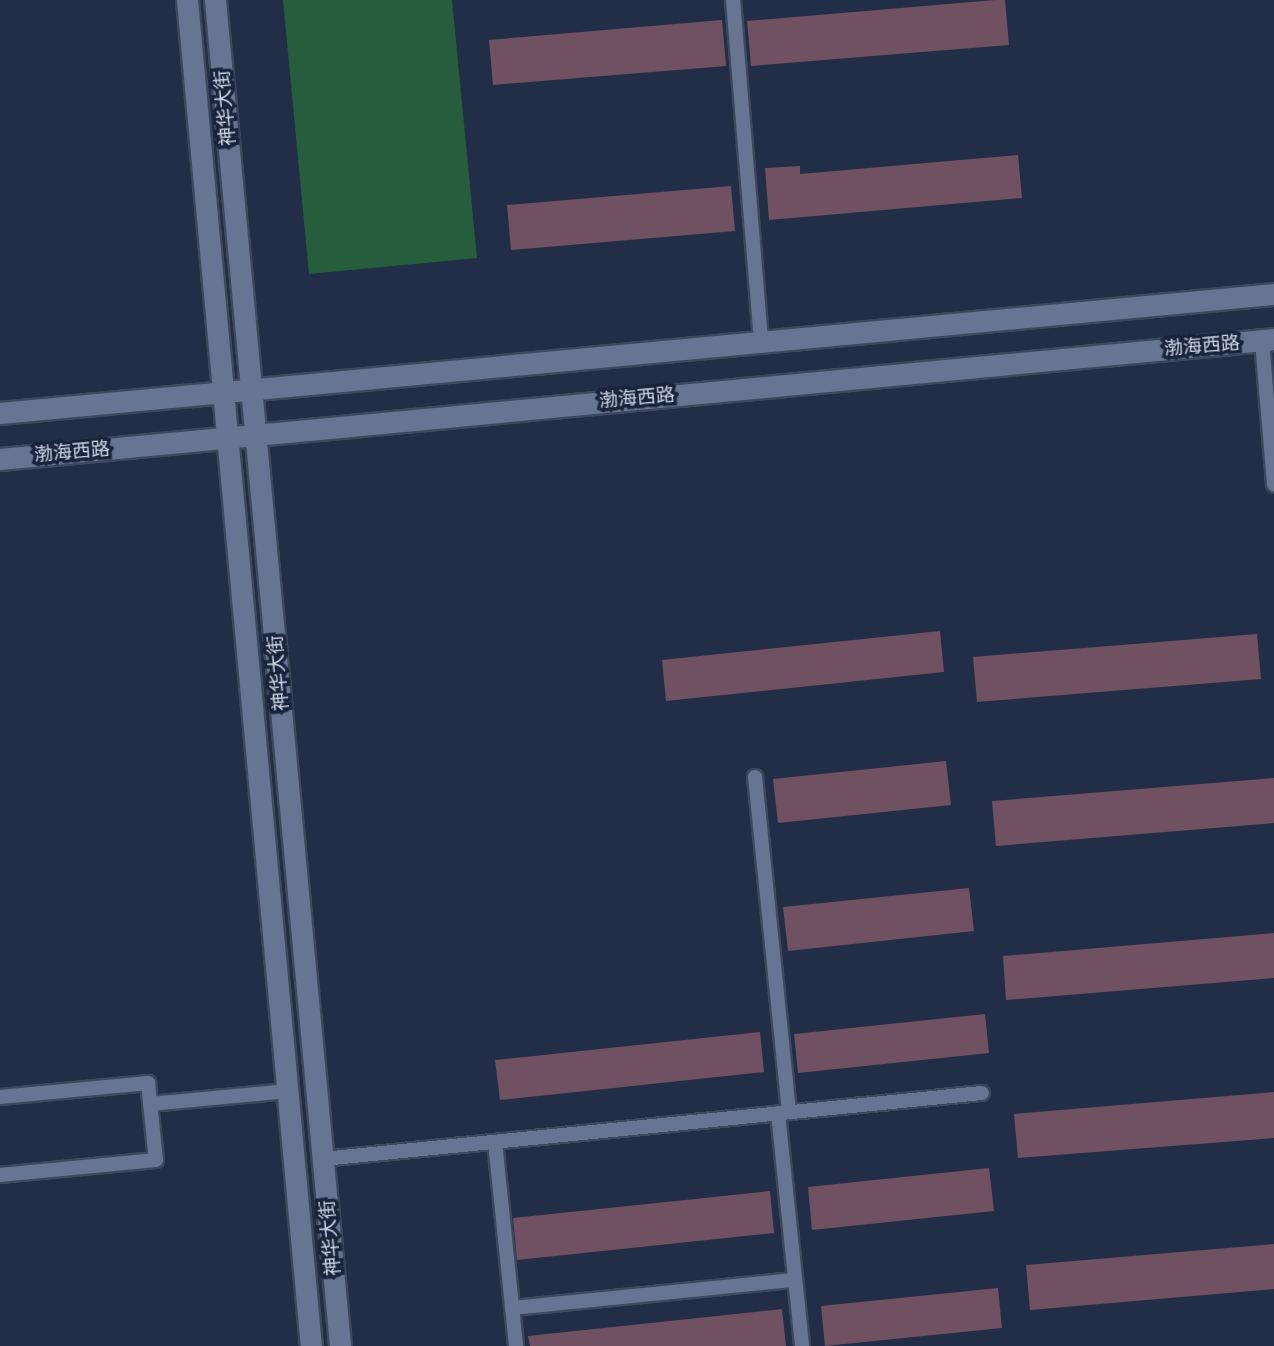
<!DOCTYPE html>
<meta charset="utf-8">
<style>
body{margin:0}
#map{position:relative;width:1274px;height:1346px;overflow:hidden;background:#222e47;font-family:Poppins,"Noto Sans SC",sans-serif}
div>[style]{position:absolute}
.green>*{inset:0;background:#255d3d}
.building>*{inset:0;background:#6f5161}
.roads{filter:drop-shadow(2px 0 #3e485c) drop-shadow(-2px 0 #3e485c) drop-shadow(0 2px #3e485c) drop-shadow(0 -2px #3e485c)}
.lane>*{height:14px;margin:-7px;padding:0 7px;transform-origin:7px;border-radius:7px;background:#677592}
.secondary>*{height:21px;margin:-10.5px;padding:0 10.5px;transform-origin:10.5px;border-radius:10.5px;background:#677592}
span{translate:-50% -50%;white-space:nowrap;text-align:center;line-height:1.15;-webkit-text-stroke:7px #19243c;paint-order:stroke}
.street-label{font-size:19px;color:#ced6e6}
</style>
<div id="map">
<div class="green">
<div style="clip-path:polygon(283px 0,452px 0,477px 258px,309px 274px)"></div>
</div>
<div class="building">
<div style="clip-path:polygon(995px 0,1005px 0,1009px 45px,751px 66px,747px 21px)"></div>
<div style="clip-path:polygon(722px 20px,726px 66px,493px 85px,489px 40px)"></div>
<div style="clip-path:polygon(1018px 155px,1022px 198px,769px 220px,765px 168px,800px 166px,800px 174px)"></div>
<div style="clip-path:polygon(731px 186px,735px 231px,511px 250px,507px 205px)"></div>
<div style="clip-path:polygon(940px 631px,944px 672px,666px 701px,662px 660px)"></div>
<div style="clip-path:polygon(1257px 634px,1261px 679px,977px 702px,973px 657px)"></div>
<div style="clip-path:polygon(946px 761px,951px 805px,778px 823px,773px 779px)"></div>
<div style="clip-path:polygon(1274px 778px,1274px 823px,996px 846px,992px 801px)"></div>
<div style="clip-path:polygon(969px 888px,974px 931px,788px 951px,783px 907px)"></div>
<div style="clip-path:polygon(1274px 933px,1274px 978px,1006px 1000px,1003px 956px)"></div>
<div style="clip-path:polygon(985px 1014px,989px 1053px,798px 1073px,794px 1034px)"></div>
<div style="clip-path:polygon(760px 1032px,764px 1072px,500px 1100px,495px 1060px)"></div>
<div style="clip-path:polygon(1274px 1092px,1274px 1138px,1018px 1158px,1014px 1114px)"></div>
<div style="clip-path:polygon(989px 1168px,994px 1211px,812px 1230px,808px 1187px)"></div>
<div style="clip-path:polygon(770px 1191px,774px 1233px,517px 1260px,513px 1218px)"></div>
<div style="clip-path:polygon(1274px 1244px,1274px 1289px,1030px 1310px,1026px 1265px)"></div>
<div style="clip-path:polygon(998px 1288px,1002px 1328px,825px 1346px,821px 1306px)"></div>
<div style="clip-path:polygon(782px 1309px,786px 1346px,530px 1346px,528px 1336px)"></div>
</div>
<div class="roads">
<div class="lane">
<div style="left:733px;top:0;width:343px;rotate:85.3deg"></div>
<div style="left:1262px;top:341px;width:144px;rotate:85.2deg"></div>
<div style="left:755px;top:777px;width:337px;rotate:84.2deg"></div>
<div style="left:0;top:1097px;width:149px;rotate:-5.4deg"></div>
<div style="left:148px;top:1083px;width:77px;rotate:84.1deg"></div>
<div style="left:156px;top:1160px;width:157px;rotate:174.5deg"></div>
<div style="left:150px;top:1104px;width:139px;rotate:-5.4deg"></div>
<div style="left:778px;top:1113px;width:234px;rotate:84.1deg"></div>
<div style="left:495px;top:1142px;width:205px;rotate:84.1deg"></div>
<div style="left:323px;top:1159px;width:662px;rotate:-5.72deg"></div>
<div style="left:512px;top:1308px;width:284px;rotate:-5.7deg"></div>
</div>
<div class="secondary">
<div style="left:187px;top:0;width:1352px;rotate:84.74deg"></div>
<div style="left:215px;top:0;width:1352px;rotate:84.69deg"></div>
<div style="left:0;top:413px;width:1280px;rotate:-5.34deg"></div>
<div style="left:0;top:459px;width:1280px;rotate:-5.38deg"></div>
</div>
</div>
<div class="street-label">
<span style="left:225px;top:108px;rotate:-95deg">神华大街</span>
<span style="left:1202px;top:346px;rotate:-5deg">渤海西路</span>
<span style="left:637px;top:398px;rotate:-5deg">渤海西路</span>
<span style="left:72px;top:452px;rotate:-5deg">渤海西路</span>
<span style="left:278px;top:673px;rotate:-95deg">神华大街</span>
<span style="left:330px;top:1238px;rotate:-95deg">神华大街</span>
</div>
</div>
